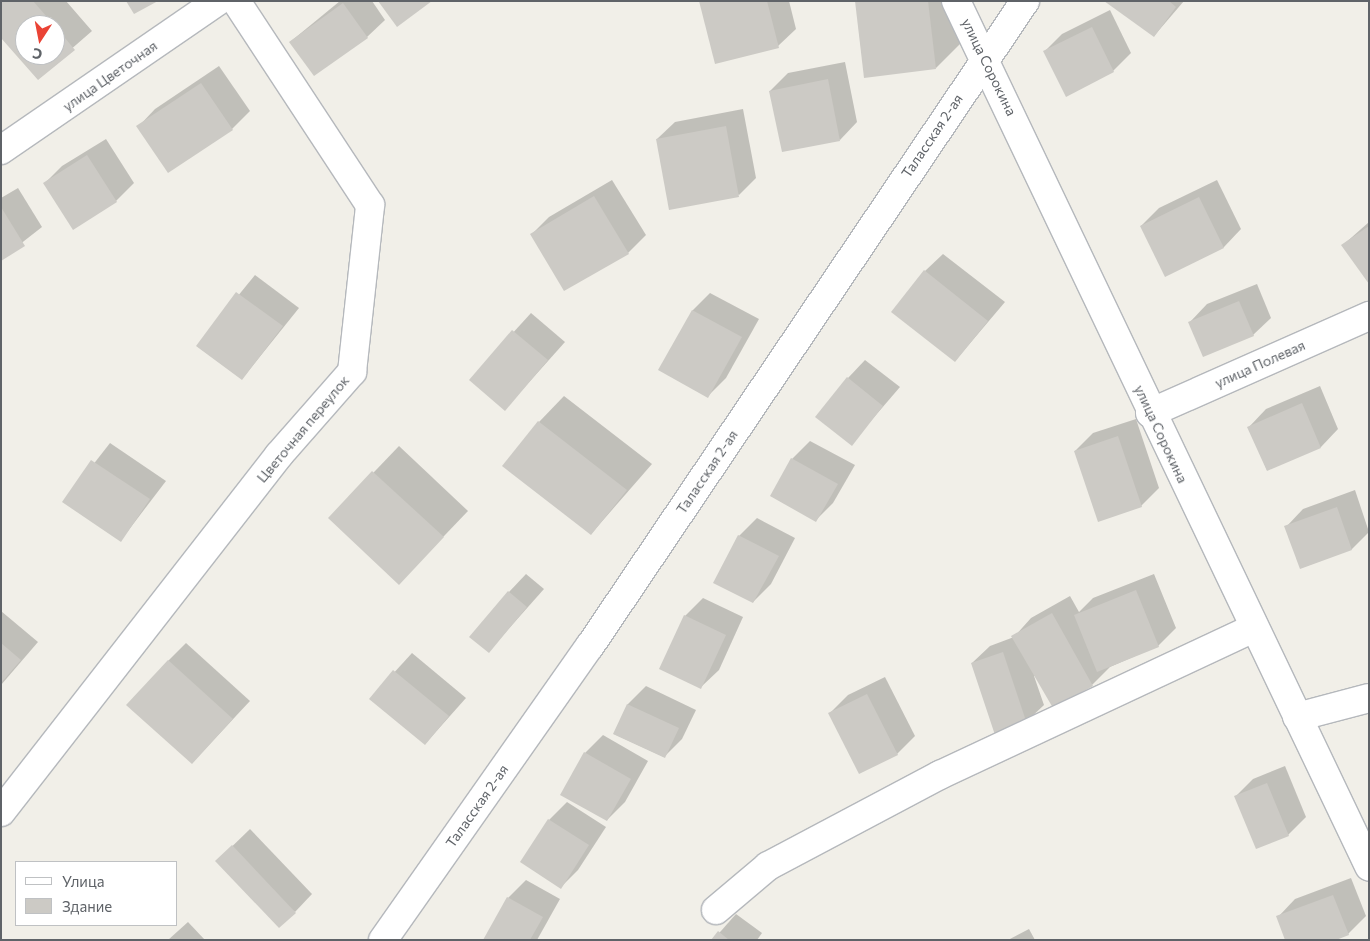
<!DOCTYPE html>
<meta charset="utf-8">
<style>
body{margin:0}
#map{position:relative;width:1370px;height:941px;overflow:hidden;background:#f1efe8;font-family:Commissioner,sans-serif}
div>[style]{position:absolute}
.shadow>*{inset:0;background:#0003}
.building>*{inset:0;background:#cccac5}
.roads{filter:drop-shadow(1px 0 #b5b8bc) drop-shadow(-1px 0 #b5b8bc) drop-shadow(0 1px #b5b8bc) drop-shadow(0 -1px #b5b8bc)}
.minor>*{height:28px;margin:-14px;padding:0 14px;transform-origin:14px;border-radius:14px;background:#fff}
span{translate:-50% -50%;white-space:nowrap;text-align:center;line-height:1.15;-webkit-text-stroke:4.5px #fff;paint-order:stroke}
.street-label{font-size:14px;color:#5f6368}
.frame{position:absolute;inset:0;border:2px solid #5f6368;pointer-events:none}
.legend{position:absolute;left:15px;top:861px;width:162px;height:65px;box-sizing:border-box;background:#fff;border:1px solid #bfc1c3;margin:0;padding:6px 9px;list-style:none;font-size:15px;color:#5f6368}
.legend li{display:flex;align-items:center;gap:10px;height:25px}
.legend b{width:25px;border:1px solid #bfc1c3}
.north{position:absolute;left:15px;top:15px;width:50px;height:50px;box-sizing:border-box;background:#fff;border:1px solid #bfc1c3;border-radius:50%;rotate:191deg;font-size:14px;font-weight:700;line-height:20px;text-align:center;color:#5f6368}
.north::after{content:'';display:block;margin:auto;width:18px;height:22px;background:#ea4335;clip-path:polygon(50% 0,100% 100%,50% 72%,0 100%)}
</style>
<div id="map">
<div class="shadow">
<div style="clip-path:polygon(evenodd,1px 1px,66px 1px,92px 31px,38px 78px,1px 36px,1px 1px,25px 25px,55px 25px,55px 55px,25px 55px,25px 25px)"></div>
<div style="clip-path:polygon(340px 1px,372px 1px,385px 20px,367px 37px,290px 42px)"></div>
<div style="clip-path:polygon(700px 1px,789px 1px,796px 29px,778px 46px)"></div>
<div style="clip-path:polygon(856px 1px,956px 1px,961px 43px,936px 68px)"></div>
<div style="clip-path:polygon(1106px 1px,1184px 1px,1154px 36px)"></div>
<div style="clip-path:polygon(1110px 10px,1131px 53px,1113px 71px,1066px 95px,1045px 51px,1062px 34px)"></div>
<div style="clip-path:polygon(845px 62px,857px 122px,840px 140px,770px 91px,788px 73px)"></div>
<div style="clip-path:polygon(219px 66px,250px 111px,232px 129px,138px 127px,155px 109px)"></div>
<div style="clip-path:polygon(743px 109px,756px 178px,739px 195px,657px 139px,675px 122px)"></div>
<div style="clip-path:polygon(106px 139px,134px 183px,116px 201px,44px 184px,62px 166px)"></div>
<div style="clip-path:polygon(612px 180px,646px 235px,628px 253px,532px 234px,549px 217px)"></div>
<div style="clip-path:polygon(1217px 180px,1241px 229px,1224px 247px,1166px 275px,1141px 226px,1159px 208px)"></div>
<div style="clip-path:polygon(18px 188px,42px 227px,1px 259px,1px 198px)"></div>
<div style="clip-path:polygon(1369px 222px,1369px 281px,1343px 245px)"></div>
<div style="clip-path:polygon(943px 254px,1005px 302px,955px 361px,925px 271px)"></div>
<div style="clip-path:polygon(255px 275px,299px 308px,242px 379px,197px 346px)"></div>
<div style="clip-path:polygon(1257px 284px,1271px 318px,1253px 335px,1190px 322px,1207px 304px)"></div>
<div style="clip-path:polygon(710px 293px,759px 319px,726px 378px,708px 396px,660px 369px,693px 310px)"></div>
<div style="clip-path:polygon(531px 313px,565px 342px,505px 409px,471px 379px)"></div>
<div style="clip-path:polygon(865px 360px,900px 387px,851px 444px,848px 378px)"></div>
<div style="clip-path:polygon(1320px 386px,1338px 429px,1321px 447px,1267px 470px,1249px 427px,1266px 409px)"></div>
<div style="clip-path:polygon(564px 396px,652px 464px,591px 534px,539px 422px)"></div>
<div style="clip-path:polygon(1136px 419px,1159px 488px,1141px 506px,1075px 451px,1093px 433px)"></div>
<div style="clip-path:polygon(810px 441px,855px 465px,833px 503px,816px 520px,771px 496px,792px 459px)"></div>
<div style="clip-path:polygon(110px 443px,166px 481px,121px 540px,64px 502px)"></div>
<div style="clip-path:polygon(399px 446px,468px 511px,399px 583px,330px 518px)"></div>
<div style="clip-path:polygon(1355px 490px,1369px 532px,1352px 549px,1301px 568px,1286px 527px,1303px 509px)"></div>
<div style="clip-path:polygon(757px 518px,795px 538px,771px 584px,753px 602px,739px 536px)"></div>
<div style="clip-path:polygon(526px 574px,544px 589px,489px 651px,509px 592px)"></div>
<div style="clip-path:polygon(1154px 574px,1176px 628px,1158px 646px,1110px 667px,1092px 685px,1034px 676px,1044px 705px,1026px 722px,972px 663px,990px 646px,1014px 637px,1031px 618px,1070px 596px,1079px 612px,1093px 598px)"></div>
<div style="clip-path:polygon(703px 598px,743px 617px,719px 670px,701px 687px,685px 616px)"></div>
<div style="clip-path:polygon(1px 611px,38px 642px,1px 685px)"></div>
<div style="clip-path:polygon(186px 643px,250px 701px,192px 763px,168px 661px)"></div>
<div style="clip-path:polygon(412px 653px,466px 698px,425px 744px,370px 699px)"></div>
<div style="clip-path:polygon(885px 677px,915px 736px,897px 754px,830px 713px,848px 695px)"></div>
<div style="clip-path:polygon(646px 686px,696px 710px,682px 739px,664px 757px,614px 734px,628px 704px)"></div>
<div style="clip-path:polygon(603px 735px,648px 761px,625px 802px,607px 820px,585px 753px)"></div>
<div style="clip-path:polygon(1285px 766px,1306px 817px,1288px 835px,1236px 796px,1253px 779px)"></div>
<div style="clip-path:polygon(567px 802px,606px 827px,578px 870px,561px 887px,549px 820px)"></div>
<div style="clip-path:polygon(250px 829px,312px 894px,295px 912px,217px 861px)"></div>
<div style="clip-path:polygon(1351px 878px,1366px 916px,1348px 934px,1278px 917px,1295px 899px)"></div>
<div style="clip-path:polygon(526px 880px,560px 899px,537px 940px,484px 940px,508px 898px)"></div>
<div style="clip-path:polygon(736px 914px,762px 933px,757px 940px,713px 940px)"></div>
<div style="clip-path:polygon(188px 922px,205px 940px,168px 940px)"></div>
<div style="clip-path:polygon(1029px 929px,1035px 940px,1008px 940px)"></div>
</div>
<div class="building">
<div style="clip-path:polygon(1px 1px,33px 1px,54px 25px,25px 25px,25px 55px,55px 55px,55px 26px,75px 50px,38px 80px,1px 38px)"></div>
<div style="clip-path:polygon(126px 1px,158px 1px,134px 14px)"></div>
<div style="clip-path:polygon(378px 1px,432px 1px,397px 27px)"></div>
<div style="clip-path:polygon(699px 1px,767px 1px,779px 48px,715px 64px)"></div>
<div style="clip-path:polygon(855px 1px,928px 1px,936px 69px,864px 78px)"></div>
<div style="clip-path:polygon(1104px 1px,1169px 1px,1176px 7px,1154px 37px)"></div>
<div style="clip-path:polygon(343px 3px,368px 38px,314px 76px,289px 42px)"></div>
<div style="clip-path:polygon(1092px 27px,1114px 72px,1066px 97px,1043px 51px)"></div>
<div style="clip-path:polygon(828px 79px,840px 141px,782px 152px,769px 91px)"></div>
<div style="clip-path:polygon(201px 83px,233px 130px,168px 173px,136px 126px)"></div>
<div style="clip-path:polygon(726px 126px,739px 197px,669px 210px,656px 139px)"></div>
<div style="clip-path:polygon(87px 155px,117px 202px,73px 230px,43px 183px)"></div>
<div style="clip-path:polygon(594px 196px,629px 254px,564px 291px,530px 234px)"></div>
<div style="clip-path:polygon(1199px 197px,1224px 248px,1165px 277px,1140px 226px)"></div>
<div style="clip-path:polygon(1px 207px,25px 246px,1px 261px)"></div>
<div style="clip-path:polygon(1369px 226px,1369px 284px,1341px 245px)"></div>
<div style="clip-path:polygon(924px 270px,988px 321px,955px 362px,891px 312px)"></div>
<div style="clip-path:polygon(236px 292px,283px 326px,242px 380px,196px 346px)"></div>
<div style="clip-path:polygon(1239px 301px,1254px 336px,1203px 357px,1188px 322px)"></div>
<div style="clip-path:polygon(692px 310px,742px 337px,708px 398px,658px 370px)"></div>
<div style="clip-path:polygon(512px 330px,548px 360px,505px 411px,469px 380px)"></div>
<div style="clip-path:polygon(847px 377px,883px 406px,852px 446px,815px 417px)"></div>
<div style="clip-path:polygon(1302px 403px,1321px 448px,1267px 471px,1247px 427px)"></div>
<div style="clip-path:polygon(538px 421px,627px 490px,591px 535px,502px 466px)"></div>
<div style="clip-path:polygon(1118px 436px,1142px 507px,1098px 522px,1074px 451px)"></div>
<div style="clip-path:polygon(791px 458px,838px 484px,816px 522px,770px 496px)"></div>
<div style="clip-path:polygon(91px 460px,150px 499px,121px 542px,62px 502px)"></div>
<div style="clip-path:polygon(372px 471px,444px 537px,399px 585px,328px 518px)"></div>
<div style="clip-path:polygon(1337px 507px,1352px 550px,1300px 569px,1284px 526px)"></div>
<div style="clip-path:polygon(738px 535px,779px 556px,753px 603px,713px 583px)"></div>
<div style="clip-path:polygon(1136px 590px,1159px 647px,1097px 672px,1074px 615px)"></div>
<div style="clip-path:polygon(508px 591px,527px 607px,489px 653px,469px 637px)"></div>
<div style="clip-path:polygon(1052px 613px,1093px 686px,1053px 708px,1011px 636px)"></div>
<div style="clip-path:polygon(684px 615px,726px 635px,701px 689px,659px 669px)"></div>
<div style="clip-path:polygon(1px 643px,21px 660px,1px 683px)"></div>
<div style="clip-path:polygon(1003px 652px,1027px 724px,995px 735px,971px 663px)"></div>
<div style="clip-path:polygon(168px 660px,233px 719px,192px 764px,126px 705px)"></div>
<div style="clip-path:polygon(393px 670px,449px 716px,425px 745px,369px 699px)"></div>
<div style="clip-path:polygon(867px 694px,898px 755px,859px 774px,828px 713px)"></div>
<div style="clip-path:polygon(627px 704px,679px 728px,665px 758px,613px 734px)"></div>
<div style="clip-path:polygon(584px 752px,631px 779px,607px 821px,560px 795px)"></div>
<div style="clip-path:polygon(1267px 783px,1289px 836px,1256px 849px,1234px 796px)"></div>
<div style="clip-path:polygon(548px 819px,589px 845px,561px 889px,520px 862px)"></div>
<div style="clip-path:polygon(232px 845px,296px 913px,279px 928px,215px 861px)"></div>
<div style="clip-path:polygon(1333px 895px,1349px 935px,1336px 940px,1285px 940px,1276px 916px)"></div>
<div style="clip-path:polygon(507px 897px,543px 917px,530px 940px,483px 940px)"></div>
<div style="clip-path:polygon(718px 931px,729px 940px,711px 940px)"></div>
</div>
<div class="roads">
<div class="minor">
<div style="left:956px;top:1px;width:959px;rotate:64.48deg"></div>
<div style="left:1px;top:150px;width:263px;rotate:-34.5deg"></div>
<div style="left:1150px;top:413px;width:240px;rotate:-23.9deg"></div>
<div style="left:1297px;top:717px;width:74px;rotate:-14.8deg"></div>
<div style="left:1px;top:812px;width:452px;rotate:-52.1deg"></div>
<div style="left:279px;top:455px;width:111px;rotate:-48.7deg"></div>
<div style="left:352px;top:372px;width:168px;rotate:-83.8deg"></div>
<div style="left:370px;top:205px;width:244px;rotate:-123.3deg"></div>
<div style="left:716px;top:910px;width:68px;rotate:-40.2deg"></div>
<div style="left:768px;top:866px;width:195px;rotate:-27.9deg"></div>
<div style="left:940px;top:775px;width:347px;rotate:-25.1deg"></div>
<div style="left:383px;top:940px;width:360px;rotate:-54.9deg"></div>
<div style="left:590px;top:646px;width:778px;rotate:-56deg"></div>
</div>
</div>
<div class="street-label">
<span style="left:989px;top:67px;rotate:64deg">улица Сорокина</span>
<span style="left:110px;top:76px;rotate:-35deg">улица Цветочная</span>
<span style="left:932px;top:136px;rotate:-56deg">Таласская 2-ая</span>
<span style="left:1260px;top:364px;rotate:-24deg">улица Полевая</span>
<span style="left:303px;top:429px;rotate:-50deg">Цветочная переулок</span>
<span style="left:1161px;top:434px;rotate:65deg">улица Сорокина</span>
<span style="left:707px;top:472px;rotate:-56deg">Таласская 2-ая</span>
<span style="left:477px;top:806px;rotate:-55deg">Таласская 2-ая</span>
</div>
<div class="frame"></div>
<ul class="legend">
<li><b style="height:6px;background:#fff"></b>Улица</li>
<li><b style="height:14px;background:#cccac5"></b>Здание</li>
</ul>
<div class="north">С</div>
</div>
